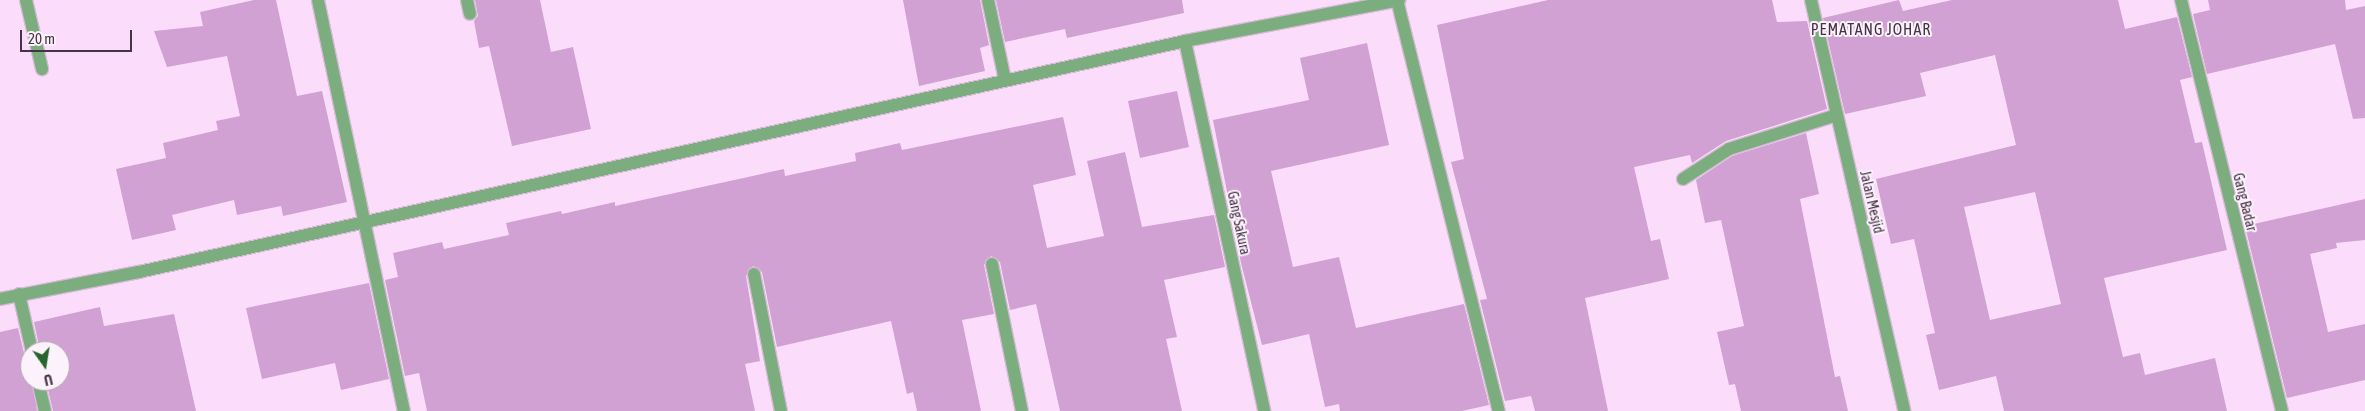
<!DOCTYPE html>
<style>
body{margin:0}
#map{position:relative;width:2365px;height:411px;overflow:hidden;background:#fbddfb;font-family:"Asap Condensed",sans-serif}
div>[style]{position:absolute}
.building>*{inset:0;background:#d0a1d2}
.roads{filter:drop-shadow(1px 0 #d7bbd7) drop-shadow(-1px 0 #d7bbd7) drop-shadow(0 1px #d7bbd7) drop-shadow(0 -1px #d7bbd7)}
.minor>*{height:12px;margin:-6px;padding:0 6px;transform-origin:6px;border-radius:6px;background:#7cad7e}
span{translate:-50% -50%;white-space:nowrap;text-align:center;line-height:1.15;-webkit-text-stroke:4px #fcf2fc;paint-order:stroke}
.street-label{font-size:14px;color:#473347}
.quarter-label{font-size:16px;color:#473347;letter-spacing:1px}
.north{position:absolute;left:20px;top:341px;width:50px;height:50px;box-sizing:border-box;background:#fcf2fc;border:1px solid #b4a6b4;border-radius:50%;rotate:167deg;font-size:14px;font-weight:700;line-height:20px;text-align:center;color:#473347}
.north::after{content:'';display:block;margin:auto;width:18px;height:22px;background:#26652d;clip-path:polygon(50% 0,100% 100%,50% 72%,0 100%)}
.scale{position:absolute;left:20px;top:30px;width:112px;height:22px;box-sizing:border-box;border:2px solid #473347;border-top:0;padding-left:6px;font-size:15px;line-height:18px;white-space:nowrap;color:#473347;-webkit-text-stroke:4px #fcf2fc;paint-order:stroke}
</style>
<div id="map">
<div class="building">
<div style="clip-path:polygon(254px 0,276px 0,297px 96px,322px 91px,347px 202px,283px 216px,281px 206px,237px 215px,234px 200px,172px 215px,176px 230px,132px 240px,116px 169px,166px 158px,163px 143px,218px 130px,216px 121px,240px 116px,227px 56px,167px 67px,154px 31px,203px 26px,200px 12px)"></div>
<div style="clip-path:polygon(475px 0,540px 0,551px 52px,573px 47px,591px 129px,512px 146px,489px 46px,479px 48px,474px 21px,478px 16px)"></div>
<div style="clip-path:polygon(903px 0,980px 0,989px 45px,980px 48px,985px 71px,919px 86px)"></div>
<div style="clip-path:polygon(996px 0,1182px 0,1184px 13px,1067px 38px,1065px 29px,1005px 42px)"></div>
<div style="clip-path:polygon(1548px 0,1772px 0,1777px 22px,1807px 21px,1827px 109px,1726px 141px,1692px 163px,1690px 155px,1634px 167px,1651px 241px,1660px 239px,1669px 279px,1585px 298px,1608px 411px,1535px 411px,1531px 396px,1505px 401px,1480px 300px,1487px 299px,1451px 162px,1464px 159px,1437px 25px)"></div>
<div style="clip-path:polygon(evenodd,1899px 0,1903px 11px,1952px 0,2118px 0,2125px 29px,2177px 17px,2192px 77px,2180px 80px,2195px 143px,2202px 142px,2227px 250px,2104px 278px,2123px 357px,2140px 353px,2145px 375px,2215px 358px,2227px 411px,2004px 411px,1996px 376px,1939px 390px,1926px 335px,1935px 333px,1914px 239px,1891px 244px,1876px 179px,2016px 145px,1995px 55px,1920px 73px,1926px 96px,1845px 114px,1823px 18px,1899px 0,2035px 192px,2061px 304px,1990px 320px,1964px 207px,2035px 192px)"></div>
<div style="clip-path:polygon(2208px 0,2345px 0,2346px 10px,2365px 6px,2365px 118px,2353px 119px,2335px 44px,2207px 74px,2193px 14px,2210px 10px)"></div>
<div style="clip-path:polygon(1367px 43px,1389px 145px,1271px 171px,1293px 267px,1339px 257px,1356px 328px,1464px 304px,1489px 405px,1462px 411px,1340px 411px,1339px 404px,1325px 407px,1309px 334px,1262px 345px,1241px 263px,1213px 120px,1309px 100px,1300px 58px)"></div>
<div style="clip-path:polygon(1177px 91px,1189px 147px,1140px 158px,1128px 101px)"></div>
<div style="clip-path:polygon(1063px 117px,1076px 175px,1033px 185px,1047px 248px,1104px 236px,1087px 161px,1125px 152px,1142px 227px,1214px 215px,1225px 267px,1164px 280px,1177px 337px,1166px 339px,1182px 411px,1060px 411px,1036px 304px,1010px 310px,1000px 262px,991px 256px,984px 265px,994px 314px,962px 320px,981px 411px,917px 411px,913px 392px,907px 394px,891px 321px,777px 347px,762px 272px,753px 266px,746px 276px,760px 361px,745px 364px,755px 411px,427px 411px,419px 373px,405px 376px,385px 280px,398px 277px,393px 253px,442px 242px,444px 249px,509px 235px,506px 223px,561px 211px,562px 214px,615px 202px,615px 206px,784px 169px,785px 176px,856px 161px,855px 153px,900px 143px,902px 150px)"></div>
<div style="clip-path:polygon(1806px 133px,1819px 194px,1800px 199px,1835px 377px,1840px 376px,1848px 411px,1741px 411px,1735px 384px,1729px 385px,1717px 332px,1744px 326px,1721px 220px,1705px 223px,1696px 180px,1732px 156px)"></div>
<div style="clip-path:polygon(2365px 199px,2365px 240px,2336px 243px,2337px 248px,2310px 254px,2328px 332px,2365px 324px,2365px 380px,2287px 398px,2245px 226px)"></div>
<div style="clip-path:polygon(369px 283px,389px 379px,341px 390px,335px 363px,262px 379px,246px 308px)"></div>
<div style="clip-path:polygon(100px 307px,104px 326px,174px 314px,196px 411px,53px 411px,46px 381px,60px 381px,60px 351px,40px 351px,34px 322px)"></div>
<div style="clip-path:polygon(18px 328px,24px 353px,30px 359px,37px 411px,0 411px,0 332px)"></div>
</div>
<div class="roads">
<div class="minor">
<div style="left:26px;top:0;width:71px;rotate:76.9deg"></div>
<div style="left:318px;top:0;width:420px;rotate:78.2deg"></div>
<div style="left:467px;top:0;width:14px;rotate:78deg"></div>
<div style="left:988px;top:0;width:82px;rotate:78deg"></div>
<div style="left:1397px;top:0;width:423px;rotate:76.1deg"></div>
<div style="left:1811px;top:0;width:421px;rotate:77.2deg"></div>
<div style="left:2181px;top:0;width:423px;rotate:76.2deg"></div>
<div style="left:1185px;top:41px;width:378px;rotate:77.9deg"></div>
<div style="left:1683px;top:179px;width:55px;rotate:-33.1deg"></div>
<div style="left:1729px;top:149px;width:113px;rotate:-17.5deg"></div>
<div style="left:992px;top:264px;width:150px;rotate:78.5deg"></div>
<div style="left:754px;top:274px;width:140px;rotate:78.9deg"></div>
<div style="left:19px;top:294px;width:58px;rotate:77.2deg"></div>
<div style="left:0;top:299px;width:142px;rotate:-11deg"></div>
<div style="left:139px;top:272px;width:1071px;rotate:-12.45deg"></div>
<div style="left:1185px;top:41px;width:218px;rotate:-10.8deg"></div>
<div style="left:38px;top:381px;width:31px;rotate:77deg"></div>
</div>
</div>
<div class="street-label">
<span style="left:1872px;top:202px;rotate:77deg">Jalan Mesjid</span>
<span style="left:2245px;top:202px;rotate:76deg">Gang Badar</span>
<span style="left:1239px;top:223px;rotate:78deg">Gang Sakura</span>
</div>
<div class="quarter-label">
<span style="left:1871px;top:29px">PEMATANG JOHAR</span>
</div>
<div class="north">U</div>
<div class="scale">20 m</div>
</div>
